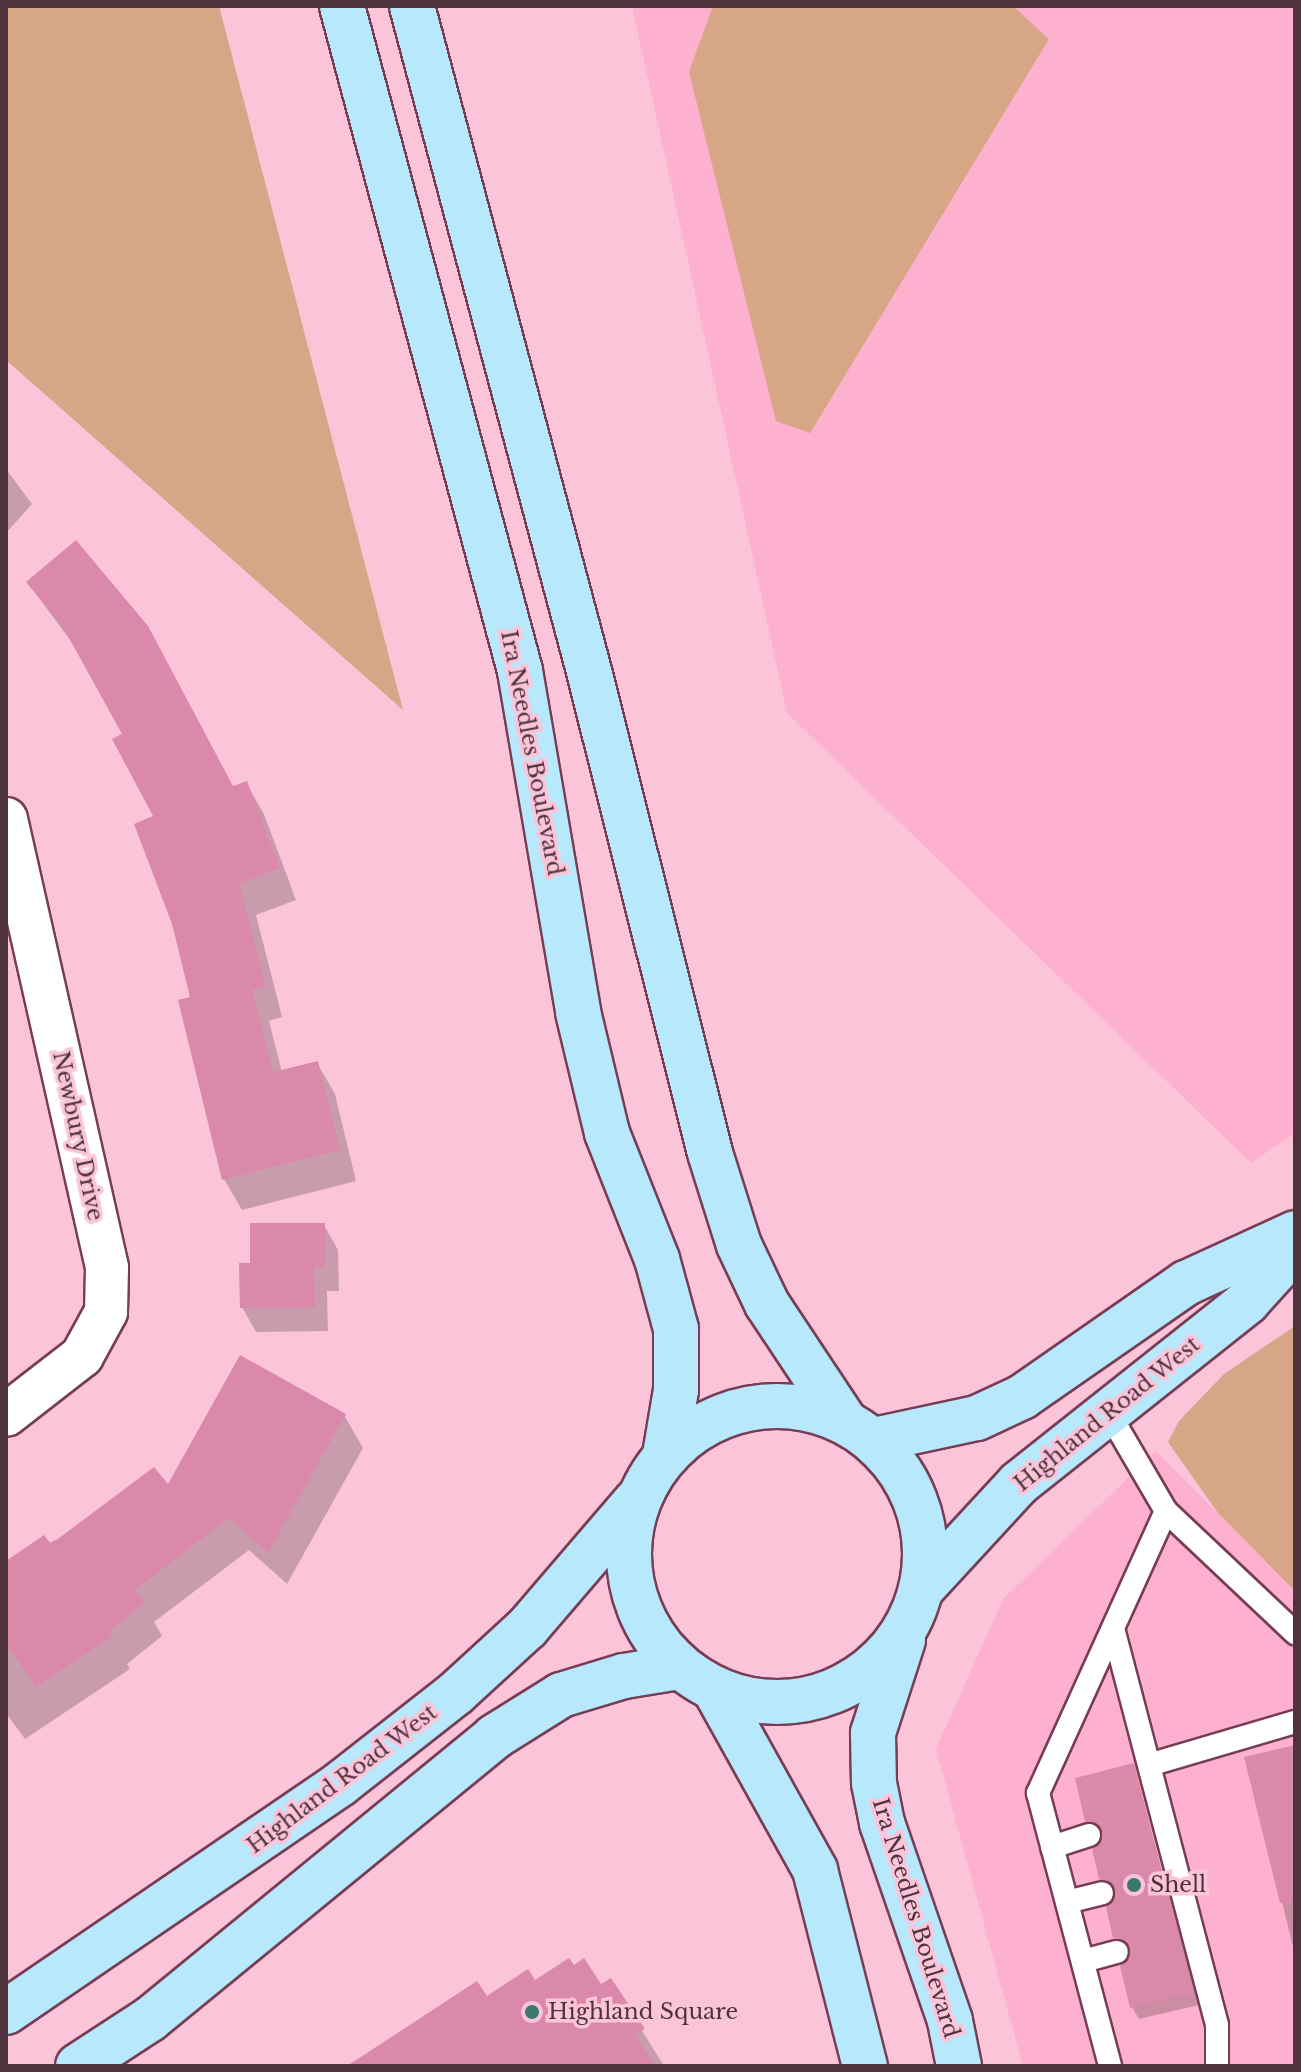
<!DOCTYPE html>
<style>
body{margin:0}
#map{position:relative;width:1301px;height:2072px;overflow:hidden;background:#fcc4d9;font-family:"Libre Baskerville",serif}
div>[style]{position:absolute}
.built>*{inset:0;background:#fdb1ce}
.green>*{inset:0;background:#d6a687}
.shadow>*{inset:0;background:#0003}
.building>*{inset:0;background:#da89a9}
.roads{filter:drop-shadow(2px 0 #763d55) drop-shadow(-2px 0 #763d55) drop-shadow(0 2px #763d55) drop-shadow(0 -2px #763d55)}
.service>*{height:22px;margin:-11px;padding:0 11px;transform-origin:11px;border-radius:11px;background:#fff}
.minor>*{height:42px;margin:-21px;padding:0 21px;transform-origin:21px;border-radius:21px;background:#fff}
.secondary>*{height:44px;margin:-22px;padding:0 22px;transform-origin:22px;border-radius:22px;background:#b7e8fb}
.secondary>.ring{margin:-22px;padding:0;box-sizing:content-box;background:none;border:44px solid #b7e8fb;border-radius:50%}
.dots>*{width:22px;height:22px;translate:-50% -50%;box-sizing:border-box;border:4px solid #fcc4d9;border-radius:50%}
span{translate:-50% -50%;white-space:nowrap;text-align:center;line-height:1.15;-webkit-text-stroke:7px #fcc4d9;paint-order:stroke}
.street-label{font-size:22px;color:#4e333d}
.poi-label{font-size:22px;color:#4e333d}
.left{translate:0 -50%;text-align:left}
.frame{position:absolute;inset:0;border:8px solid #4e333d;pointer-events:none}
</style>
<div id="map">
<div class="built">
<div style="clip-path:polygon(632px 6px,1295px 6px,1295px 1133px,1251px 1163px,787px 713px)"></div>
<div style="clip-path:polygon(1156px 1451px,1295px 1591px,1295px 2066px,1023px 2066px,936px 1749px,1003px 1599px)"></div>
</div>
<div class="green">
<div style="clip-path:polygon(6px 6px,219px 6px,403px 710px,6px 360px)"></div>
<div style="clip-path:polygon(713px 6px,1013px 6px,1049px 39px,810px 433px,776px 421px,689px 72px)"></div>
<div style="clip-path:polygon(1295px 1326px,1295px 1591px,1218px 1513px,1168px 1442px,1179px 1421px,1224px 1374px)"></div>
</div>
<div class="shadow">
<div style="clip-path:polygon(6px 469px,32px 504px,6px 533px)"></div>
<div style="clip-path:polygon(28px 583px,233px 788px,246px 783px,264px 814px,296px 900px,256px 915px,282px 1017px,269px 1021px,282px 1072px,317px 1063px,335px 1094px,356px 1181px,242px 1210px,224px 1179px,156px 817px,125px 735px,81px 655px)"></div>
<div style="clip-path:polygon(324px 1225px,338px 1250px,339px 1291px,327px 1291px,328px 1331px,256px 1332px,242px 1307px)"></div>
<div style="clip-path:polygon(344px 1415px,363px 1448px,287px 1584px,249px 1550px,154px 1622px,162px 1636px,127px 1664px,130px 1669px,25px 1739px,6px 1713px,6px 1563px,168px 1488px)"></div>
<div style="clip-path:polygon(1295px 1747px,1295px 1955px,1247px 1758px)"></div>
<div style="clip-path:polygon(1133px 1766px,1199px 2005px,1139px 2019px,1132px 2007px,1131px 1952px,1123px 1950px,1115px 1938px,1115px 1896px,1101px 1879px,1103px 1839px,1087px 1821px)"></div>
<div style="clip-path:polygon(611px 1981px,664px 2066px,351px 2066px,486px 1998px,535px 1983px,601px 1987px)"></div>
</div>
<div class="building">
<div style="clip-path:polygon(76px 540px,148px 626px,233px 786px,247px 781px,280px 868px,239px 884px,266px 987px,252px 990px,273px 1072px,318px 1061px,340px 1150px,222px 1180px,178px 1000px,190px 997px,172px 924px,134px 824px,153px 816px,112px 739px,122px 734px,63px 627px,26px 582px)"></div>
<div style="clip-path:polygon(250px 1223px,325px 1223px,325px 1267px,314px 1267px,315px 1307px,240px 1308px,239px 1263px,250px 1263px)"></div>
<div style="clip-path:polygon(240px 1355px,346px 1414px,268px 1553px,229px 1518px,135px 1590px,145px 1603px,109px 1631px,113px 1636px,36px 1687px,6px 1643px,6px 1561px,44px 1535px,51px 1544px,154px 1467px,168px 1484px)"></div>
<div style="clip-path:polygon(1295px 1745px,1295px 1902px,1280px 1903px,1244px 1757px)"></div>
<div style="clip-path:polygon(1134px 1763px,1193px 1993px,1130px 2008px,1120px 1966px,1131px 1949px,1126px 1942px,1113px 1938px,1106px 1907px,1116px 1890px,1099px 1879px,1092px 1849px,1100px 1844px,1102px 1831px,1085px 1822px,1075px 1778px)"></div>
<div style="clip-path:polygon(569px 1958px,574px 1965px,584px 1958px,601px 1984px,611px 1978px,645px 2029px,635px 2035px,655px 2066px,347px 2066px,477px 1981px,487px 1996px,528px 1969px,535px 1980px)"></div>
</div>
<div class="roads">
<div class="service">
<div style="left:1107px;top:1410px;width:117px;rotate:59.7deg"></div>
<div style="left:1166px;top:1511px;width:310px;rotate:114.4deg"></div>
<div style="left:1038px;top:1793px;width:282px;rotate:75.2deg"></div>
<div style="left:1166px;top:1511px;width:178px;rotate:43.4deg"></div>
<div style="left:1114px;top:1632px;width:406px;rotate:75.3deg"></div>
<div style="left:1217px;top:2025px;width:41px;rotate:90deg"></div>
<div style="left:1152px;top:1764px;width:149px;rotate:-16.4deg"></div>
<div style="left:1052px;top:1847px;width:39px;rotate:-18deg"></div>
<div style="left:1067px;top:1902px;width:36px;rotate:-14deg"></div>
<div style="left:1083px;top:1961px;width:35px;rotate:-15deg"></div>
</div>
<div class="minor">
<div style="left:6px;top:819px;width:460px;rotate:77.3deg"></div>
<div style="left:107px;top:1268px;width:44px;rotate:91.3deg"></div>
<div style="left:106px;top:1312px;width:50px;rotate:118.6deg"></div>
<div style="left:82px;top:1356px;width:96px;rotate:142.2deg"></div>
</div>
<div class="secondary">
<div style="left:342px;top:6px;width:688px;rotate:75.01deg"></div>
<div style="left:520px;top:671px;width:346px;rotate:80.3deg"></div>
<div style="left:578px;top:1012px;width:124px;rotate:76.5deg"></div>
<div style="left:607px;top:1133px;width:136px;rotate:68.4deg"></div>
<div style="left:657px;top:1259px;width:73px;rotate:74.8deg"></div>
<div style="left:676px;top:1329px;width:61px;rotate:90deg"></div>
<div style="left:676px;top:1390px;width:66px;rotate:99.6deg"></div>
<div style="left:412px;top:6px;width:692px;rotate:75.1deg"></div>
<div style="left:590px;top:675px;width:493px;rotate:75.9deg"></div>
<div style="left:710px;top:1153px;width:96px;rotate:72.5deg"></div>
<div style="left:739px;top:1245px;width:65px;rotate:64.6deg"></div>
<div style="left:767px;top:1304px;width:139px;rotate:56.4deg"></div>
<div class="ring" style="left:629px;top:1406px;width:252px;height:252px"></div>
<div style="left:874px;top:1440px;width:105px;rotate:-12.1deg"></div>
<div style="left:977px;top:1418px;width:50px;rotate:-25deg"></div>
<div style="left:1022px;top:1397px;width:200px;rotate:-34.8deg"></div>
<div style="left:1186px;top:1283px;width:120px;rotate:-24.6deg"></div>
<div style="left:924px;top:1586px;width:140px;rotate:-47.3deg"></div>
<div style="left:1019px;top:1483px;width:291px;rotate:-38.4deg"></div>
<div style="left:1247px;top:1302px;width:72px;rotate:-47.8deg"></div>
<div style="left:903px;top:1640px;width:98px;rotate:107.9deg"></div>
<div style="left:873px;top:1733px;width:50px;rotate:88.9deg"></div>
<div style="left:874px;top:1783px;width:41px;rotate:78.7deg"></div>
<div style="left:882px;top:1823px;width:209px;rotate:71deg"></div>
<div style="left:950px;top:2021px;width:46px;rotate:78.7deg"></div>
<div style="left:715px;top:1690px;width:206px;rotate:60.9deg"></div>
<div style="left:815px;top:1870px;width:202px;rotate:75.7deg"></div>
<div style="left:6px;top:2012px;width:404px;rotate:-34.3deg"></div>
<div style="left:340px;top:1784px;width:147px;rotate:-38.1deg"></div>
<div style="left:456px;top:1693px;width:96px;rotate:-42.5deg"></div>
<div style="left:527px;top:1628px;width:167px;rotate:-49.4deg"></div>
<div style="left:78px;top:2066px;width:86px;rotate:-33.1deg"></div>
<div style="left:150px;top:2019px;width:445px;rotate:-39.3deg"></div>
<div style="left:494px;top:1737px;width:79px;rotate:-32.1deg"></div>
<div style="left:561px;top:1695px;width:66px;rotate:-16.8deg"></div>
<div style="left:624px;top:1676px;width:56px;rotate:-9.3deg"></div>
</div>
</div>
<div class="dots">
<div style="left:1134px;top:1885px;background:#387968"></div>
<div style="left:532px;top:2012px;background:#387968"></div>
</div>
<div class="street-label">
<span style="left:532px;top:753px;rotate:79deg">Ira Needles Boulevard</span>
<span style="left:78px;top:1136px;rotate:78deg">Newbury Drive</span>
<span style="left:1107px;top:1414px;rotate:-39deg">Highland Road West</span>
<span style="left:342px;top:1779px;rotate:-37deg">Highland Road West</span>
<span style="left:916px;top:1918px;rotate:73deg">Ira Needles Boulevard</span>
</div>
<div class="poi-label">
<span class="left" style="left:1150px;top:1885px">Shell</span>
<span class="left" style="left:548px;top:2012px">Highland Square</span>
</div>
<div class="frame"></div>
</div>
